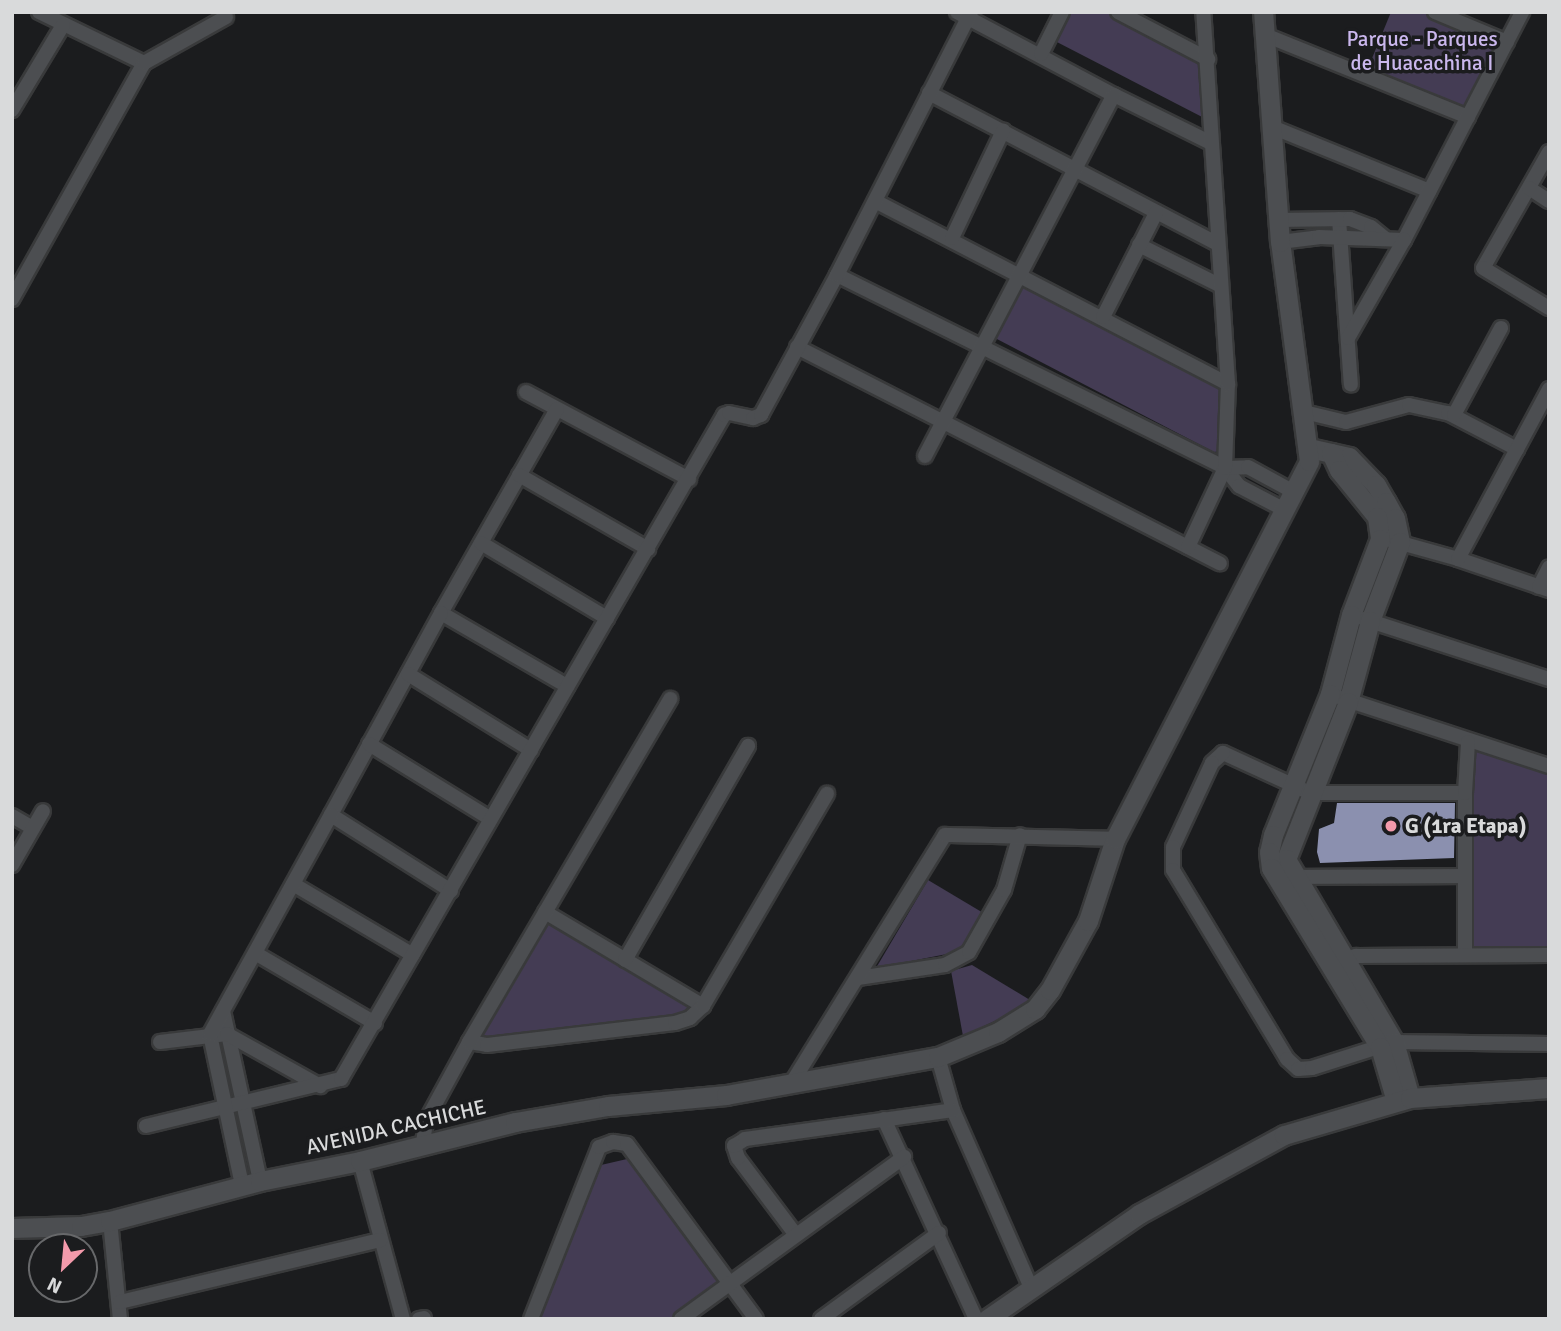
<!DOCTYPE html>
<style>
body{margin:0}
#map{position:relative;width:1561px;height:1331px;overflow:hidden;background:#1b1c1e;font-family:Signika,sans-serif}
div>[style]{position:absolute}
.green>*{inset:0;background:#443c54}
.building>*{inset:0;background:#8b90af}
.roads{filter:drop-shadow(2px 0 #393a3b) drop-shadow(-2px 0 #393a3b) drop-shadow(0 2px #393a3b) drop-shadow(0 -2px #393a3b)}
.street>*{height:14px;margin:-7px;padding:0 7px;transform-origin:7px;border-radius:7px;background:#4c4e51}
.secondary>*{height:19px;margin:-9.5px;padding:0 9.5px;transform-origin:9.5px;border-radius:9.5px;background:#4c4e51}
.dots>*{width:19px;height:19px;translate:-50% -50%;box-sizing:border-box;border:4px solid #1b1c1e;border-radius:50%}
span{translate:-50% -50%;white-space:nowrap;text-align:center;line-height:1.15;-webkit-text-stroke:7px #1b1c1e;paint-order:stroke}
.park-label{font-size:21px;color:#cab7ed}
.poi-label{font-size:21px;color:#d9dadb;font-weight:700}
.left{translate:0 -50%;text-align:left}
.street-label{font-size:21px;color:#d9dadb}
.frame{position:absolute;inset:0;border:14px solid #d9dadb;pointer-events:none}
.north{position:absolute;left:28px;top:1233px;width:70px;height:70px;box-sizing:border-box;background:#1b1c1e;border:2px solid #67686a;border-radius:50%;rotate:206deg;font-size:19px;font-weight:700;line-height:28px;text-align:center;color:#d9dadb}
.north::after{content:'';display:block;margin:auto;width:24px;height:32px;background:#f39aab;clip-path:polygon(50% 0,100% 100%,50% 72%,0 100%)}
</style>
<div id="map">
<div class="green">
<div style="clip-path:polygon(1068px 12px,1128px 12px,1205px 53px,1206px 119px,1053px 40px)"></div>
<div style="clip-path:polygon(1391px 12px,1422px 12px,1498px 45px,1466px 109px,1368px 68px)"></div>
<div style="clip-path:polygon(1030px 274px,1226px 378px,1222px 451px,1214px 452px,995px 338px)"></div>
<div style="clip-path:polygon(1470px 747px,1549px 771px,1549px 948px,1471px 949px)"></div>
<div style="clip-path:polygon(928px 880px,985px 914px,962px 951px,876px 968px)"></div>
<div style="clip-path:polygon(546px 920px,691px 1002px,691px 1009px,674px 1018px,487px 1040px,480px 1034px)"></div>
<div style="clip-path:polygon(972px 965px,1030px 1000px,1022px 1008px,963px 1036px,951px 971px)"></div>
<div style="clip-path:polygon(627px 1159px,721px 1286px,676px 1319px,537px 1319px,601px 1165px)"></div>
</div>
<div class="building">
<div style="clip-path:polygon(1337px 803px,1455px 803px,1454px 858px,1320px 863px,1317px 852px,1319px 829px,1334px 823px)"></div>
</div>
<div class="roads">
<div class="street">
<div style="left:39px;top:12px;width:117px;rotate:25.9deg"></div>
<div style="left:957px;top:12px;width:178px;rotate:27.9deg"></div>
<div style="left:1114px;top:95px;width:108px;rotate:26.3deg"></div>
<div style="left:1118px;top:12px;width:102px;rotate:27.6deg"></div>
<div style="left:1435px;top:12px;width:78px;rotate:22.6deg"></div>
<div style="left:1265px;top:35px;width:219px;rotate:22deg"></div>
<div style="left:1041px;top:54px;width:47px;rotate:-63.4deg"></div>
<div style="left:929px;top:93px;width:326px;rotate:27.6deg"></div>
<div style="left:12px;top:110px;width:99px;rotate:-59deg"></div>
<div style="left:1272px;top:127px;width:170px;rotate:22.1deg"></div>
<div style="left:1549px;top:152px;width:133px;rotate:119.6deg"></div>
<div style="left:1483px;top:268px;width:77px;rotate:31.2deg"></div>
<div style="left:1529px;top:188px;width:24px;rotate:33deg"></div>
<div style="left:875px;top:201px;width:398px;rotate:27.4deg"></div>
<div style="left:1339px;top:219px;width:166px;rotate:85.9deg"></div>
<div style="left:1278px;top:220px;width:72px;rotate:-0.8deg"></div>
<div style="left:1350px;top:219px;width:22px;rotate:21deg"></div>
<div style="left:1371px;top:227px;width:19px;rotate:39deg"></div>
<div style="left:952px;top:238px;width:119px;rotate:-64.5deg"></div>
<div style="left:1280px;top:242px;width:39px;rotate:-7deg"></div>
<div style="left:1319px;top:237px;width:85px;rotate:2deg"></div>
<div style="left:1404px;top:240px;width:257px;rotate:-62.6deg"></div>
<div style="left:1139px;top:245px;width:89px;rotate:26.6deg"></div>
<div style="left:837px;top:275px;width:433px;rotate:26.4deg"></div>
<div style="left:1225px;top:468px;width:23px;rotate:52deg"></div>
<div style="left:1239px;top:486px;width:50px;rotate:27.6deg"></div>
<div style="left:12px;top:299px;width:270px;rotate:-60.8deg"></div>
<div style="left:144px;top:63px;width:94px;rotate:-29.3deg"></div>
<div style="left:1103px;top:317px;width:117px;rotate:-63deg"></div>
<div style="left:1348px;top:338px;width:113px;rotate:-60.3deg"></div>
<div style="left:797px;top:347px;width:475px;rotate:27.1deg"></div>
<div style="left:526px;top:392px;width:185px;rotate:28.1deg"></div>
<div style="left:557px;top:409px;width:235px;rotate:119.6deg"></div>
<div style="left:441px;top:613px;width:146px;rotate:30.1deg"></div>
<div style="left:1304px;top:412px;width:43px;rotate:13.4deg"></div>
<div style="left:1346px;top:422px;width:65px;rotate:-15.1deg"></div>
<div style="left:1409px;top:405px;width:40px;rotate:12deg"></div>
<div style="left:1448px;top:413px;width:78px;rotate:27.6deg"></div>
<div style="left:1454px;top:415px;width:99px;rotate:-61.6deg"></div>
<div style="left:925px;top:456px;width:407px;rotate:-62.4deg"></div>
<div style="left:1225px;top:468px;width:23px;rotate:-2deg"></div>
<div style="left:1248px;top:467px;width:50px;rotate:28.6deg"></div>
<div style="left:519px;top:475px;width:149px;rotate:29.8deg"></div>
<div style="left:1390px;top:540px;width:71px;rotate:15.6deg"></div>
<div style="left:1458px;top:559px;width:96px;rotate:18.8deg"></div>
<div style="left:481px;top:543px;width:147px;rotate:30.8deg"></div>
<div style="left:1188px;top:547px;width:87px;rotate:-64.9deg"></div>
<div style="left:1225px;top:468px;width:84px;rotate:-88deg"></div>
<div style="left:1228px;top:384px;width:373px;rotate:-93.8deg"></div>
<div style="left:1458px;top:559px;width:193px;rotate:-61.8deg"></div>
<div style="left:1539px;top:587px;width:22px;rotate:-63deg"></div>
<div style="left:441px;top:613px;width:230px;rotate:118.6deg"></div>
<div style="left:331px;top:815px;width:142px;rotate:32.3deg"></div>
<div style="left:1364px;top:619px;width:194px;rotate:18deg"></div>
<div style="left:408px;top:674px;width:145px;rotate:31.7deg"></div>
<div style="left:1341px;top:698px;width:219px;rotate:18.1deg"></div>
<div style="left:369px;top:744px;width:143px;rotate:31.6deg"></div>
<div style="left:1465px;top:793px;width:155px;rotate:180deg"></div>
<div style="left:1310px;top:793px;width:96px;rotate:-155.3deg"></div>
<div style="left:1223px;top:753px;width:15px;rotate:138deg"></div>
<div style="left:1212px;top:763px;width:93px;rotate:114.9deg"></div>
<div style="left:1173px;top:847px;width:23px;rotate:90deg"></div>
<div style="left:1173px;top:870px;width:221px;rotate:58.9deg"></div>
<div style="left:1287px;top:1059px;width:15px;rotate:42deg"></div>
<div style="left:1298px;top:1069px;width:14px;rotate:-4deg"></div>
<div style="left:1312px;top:1068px;width:86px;rotate:-17.6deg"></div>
<div style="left:1394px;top:1042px;width:155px;rotate:0.7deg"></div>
<div style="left:12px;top:816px;width:24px;rotate:30deg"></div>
<div style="left:12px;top:865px;width:62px;rotate:-60.1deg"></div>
<div style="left:1291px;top:877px;width:173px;rotate:-0.3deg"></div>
<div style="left:293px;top:884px;width:139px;rotate:30.6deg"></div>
<div style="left:545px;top:912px;width:184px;rotate:30.7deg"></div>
<div style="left:255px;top:953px;width:139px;rotate:30.3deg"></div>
<div style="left:1465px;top:954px;width:161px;rotate:-90deg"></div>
<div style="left:1465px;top:793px;width:51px;rotate:-86.6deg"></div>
<div style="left:625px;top:960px;width:247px;rotate:-60.1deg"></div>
<div style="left:1338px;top:961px;width:19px;rotate:-16deg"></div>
<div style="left:1356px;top:956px;width:193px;rotate:-0.3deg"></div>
<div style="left:858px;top:978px;width:88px;rotate:-8.5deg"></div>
<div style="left:945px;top:965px;width:27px;rotate:-28deg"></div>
<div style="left:969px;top:952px;width:71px;rotate:-60.6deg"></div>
<div style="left:1004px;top:890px;width:57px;rotate:-73.8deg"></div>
<div style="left:223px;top:1011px;width:174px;rotate:77.7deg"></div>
<div style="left:160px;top:1042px;width:67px;rotate:-6.8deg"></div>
<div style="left:227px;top:1034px;width:107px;rotate:29.2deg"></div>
<div style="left:469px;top:1042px;width:18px;rotate:9deg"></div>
<div style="left:487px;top:1045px;width:189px;rotate:-6.7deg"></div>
<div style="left:675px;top:1023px;width:16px;rotate:-18deg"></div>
<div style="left:690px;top:1018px;width:18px;rotate:-43deg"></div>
<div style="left:703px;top:1006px;width:246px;rotate:-59.7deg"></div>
<div style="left:938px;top:1057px;width:55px;rotate:74.2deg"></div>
<div style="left:953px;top:1110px;width:194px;rotate:66.3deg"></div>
<div style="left:793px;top:1081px;width:289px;rotate:-58.3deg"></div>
<div style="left:945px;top:835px;width:170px;rotate:1.3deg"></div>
<div style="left:884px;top:1119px;width:220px;rotate:65.3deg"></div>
<div style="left:146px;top:1126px;width:201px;rotate:-13.6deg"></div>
<div style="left:341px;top:1079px;width:767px;rotate:-60.02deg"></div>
<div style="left:724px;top:415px;width:5px;rotate:-22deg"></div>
<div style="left:729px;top:413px;width:25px;rotate:12deg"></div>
<div style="left:753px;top:418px;width:9px;rotate:-21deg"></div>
<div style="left:761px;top:415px;width:159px;rotate:-61.5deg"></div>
<div style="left:837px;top:275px;width:295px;rotate:-63deg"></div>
<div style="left:423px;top:1143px;width:22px;rotate:-82deg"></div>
<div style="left:426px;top:1121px;width:90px;rotate:-61.4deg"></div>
<div style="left:469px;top:1042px;width:398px;rotate:-59.6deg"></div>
<div style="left:360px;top:1161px;width:164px;rotate:74.8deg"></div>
<div style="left:242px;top:1185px;width:154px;rotate:-102deg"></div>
<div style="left:210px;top:1034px;width:250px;rotate:-61.1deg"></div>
<div style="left:110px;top:1221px;width:99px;rotate:84.2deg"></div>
<div style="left:796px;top:1235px;width:96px;rotate:-127deg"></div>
<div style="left:738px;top:1158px;width:13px;rotate:-108deg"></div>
<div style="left:734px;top:1146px;width:13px;rotate:-32deg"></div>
<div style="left:745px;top:1139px;width:210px;rotate:-7.9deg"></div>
<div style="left:120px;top:1302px;width:268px;rotate:-13.4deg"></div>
<div style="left:419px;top:1319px;width:5px;rotate:-11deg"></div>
<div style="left:531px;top:1319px;width:185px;rotate:-68.4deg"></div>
<div style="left:599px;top:1147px;width:15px;rotate:-20deg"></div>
<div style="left:613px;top:1142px;width:14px;rotate:8deg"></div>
<div style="left:627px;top:1144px;width:217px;rotate:53.6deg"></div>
<div style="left:681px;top:1319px;width:276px;rotate:-36deg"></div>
<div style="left:821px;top:1319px;width:146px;rotate:-36.1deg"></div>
</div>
<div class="secondary">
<div style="left:1309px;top:448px;width:41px;rotate:12.7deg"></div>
<div style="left:1349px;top:457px;width:39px;rotate:46deg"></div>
<div style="left:1376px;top:485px;width:20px;rotate:60deg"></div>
<div style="left:1386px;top:502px;width:18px;rotate:61deg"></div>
<div style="left:1395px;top:518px;width:25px;rotate:78deg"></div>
<div style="left:1400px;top:542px;width:85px;rotate:110.8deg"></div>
<div style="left:1370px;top:621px;width:84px;rotate:105.2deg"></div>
<div style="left:1348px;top:702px;width:169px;rotate:111.5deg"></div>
<div style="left:1286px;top:859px;width:212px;rotate:59.5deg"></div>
<div style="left:1394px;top:1042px;width:58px;rotate:74.1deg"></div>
<div style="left:1331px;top:453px;width:19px;rotate:65deg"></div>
<div style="left:1339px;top:470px;width:60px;rotate:51deg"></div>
<div style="left:1377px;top:517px;width:22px;rotate:82deg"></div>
<div style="left:1380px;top:539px;width:81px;rotate:110.9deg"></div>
<div style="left:1351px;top:615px;width:82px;rotate:104.9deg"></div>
<div style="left:1330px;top:694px;width:152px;rotate:112deg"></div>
<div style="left:1273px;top:835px;width:17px;rotate:103deg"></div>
<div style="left:1269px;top:852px;width:16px;rotate:83deg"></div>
<div style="left:1271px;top:868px;width:210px;rotate:58.7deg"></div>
<div style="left:1380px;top:1047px;width:56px;rotate:73.5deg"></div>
<div style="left:12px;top:1228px;width:69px;rotate:-1.7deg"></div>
<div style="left:81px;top:1226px;width:29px;rotate:-10deg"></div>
<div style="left:110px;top:1221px;width:155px;rotate:-14.9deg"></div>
<div style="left:260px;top:1181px;width:102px;rotate:-11.3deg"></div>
<div style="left:360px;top:1161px;width:160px;rotate:-14.1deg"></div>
<div style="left:515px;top:1122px;width:94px;rotate:-9.8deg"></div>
<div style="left:608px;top:1106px;width:119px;rotate:-5.3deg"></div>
<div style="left:726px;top:1095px;width:215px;rotate:-10.2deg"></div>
<div style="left:938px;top:1057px;width:65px;rotate:-22.6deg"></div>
<div style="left:998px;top:1032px;width:44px;rotate:-31.9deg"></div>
<div style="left:1035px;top:1009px;width:24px;rotate:-52deg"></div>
<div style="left:1050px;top:990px;width:79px;rotate:-61.2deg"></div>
<div style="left:1088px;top:921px;width:86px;rotate:-71.8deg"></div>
<div style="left:1115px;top:839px;width:425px;rotate:-62.8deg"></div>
<div style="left:1309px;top:461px;width:221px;rotate:-97.5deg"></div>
<div style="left:1280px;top:242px;width:231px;rotate:-94.2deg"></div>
<div style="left:987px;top:1319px;width:185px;rotate:-34.6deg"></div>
<div style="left:1139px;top:1214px;width:165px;rotate:-28.6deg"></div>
<div style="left:1284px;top:1135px;width:131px;rotate:-16.4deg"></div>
<div style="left:1410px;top:1098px;width:139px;rotate:-4.1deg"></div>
</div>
</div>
<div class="dots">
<div style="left:1391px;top:826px;background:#f39aab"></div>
</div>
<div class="park-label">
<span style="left:1422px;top:51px">Parque - Parques<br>de Huacachina I</span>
</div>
<div class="poi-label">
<span class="left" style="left:1405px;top:826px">G (1ra Etapa)</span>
</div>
<div class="street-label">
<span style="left:396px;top:1127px;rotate:-13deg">AVENIDA CACHICHE</span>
</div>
<div class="frame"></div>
<div class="north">N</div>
</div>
